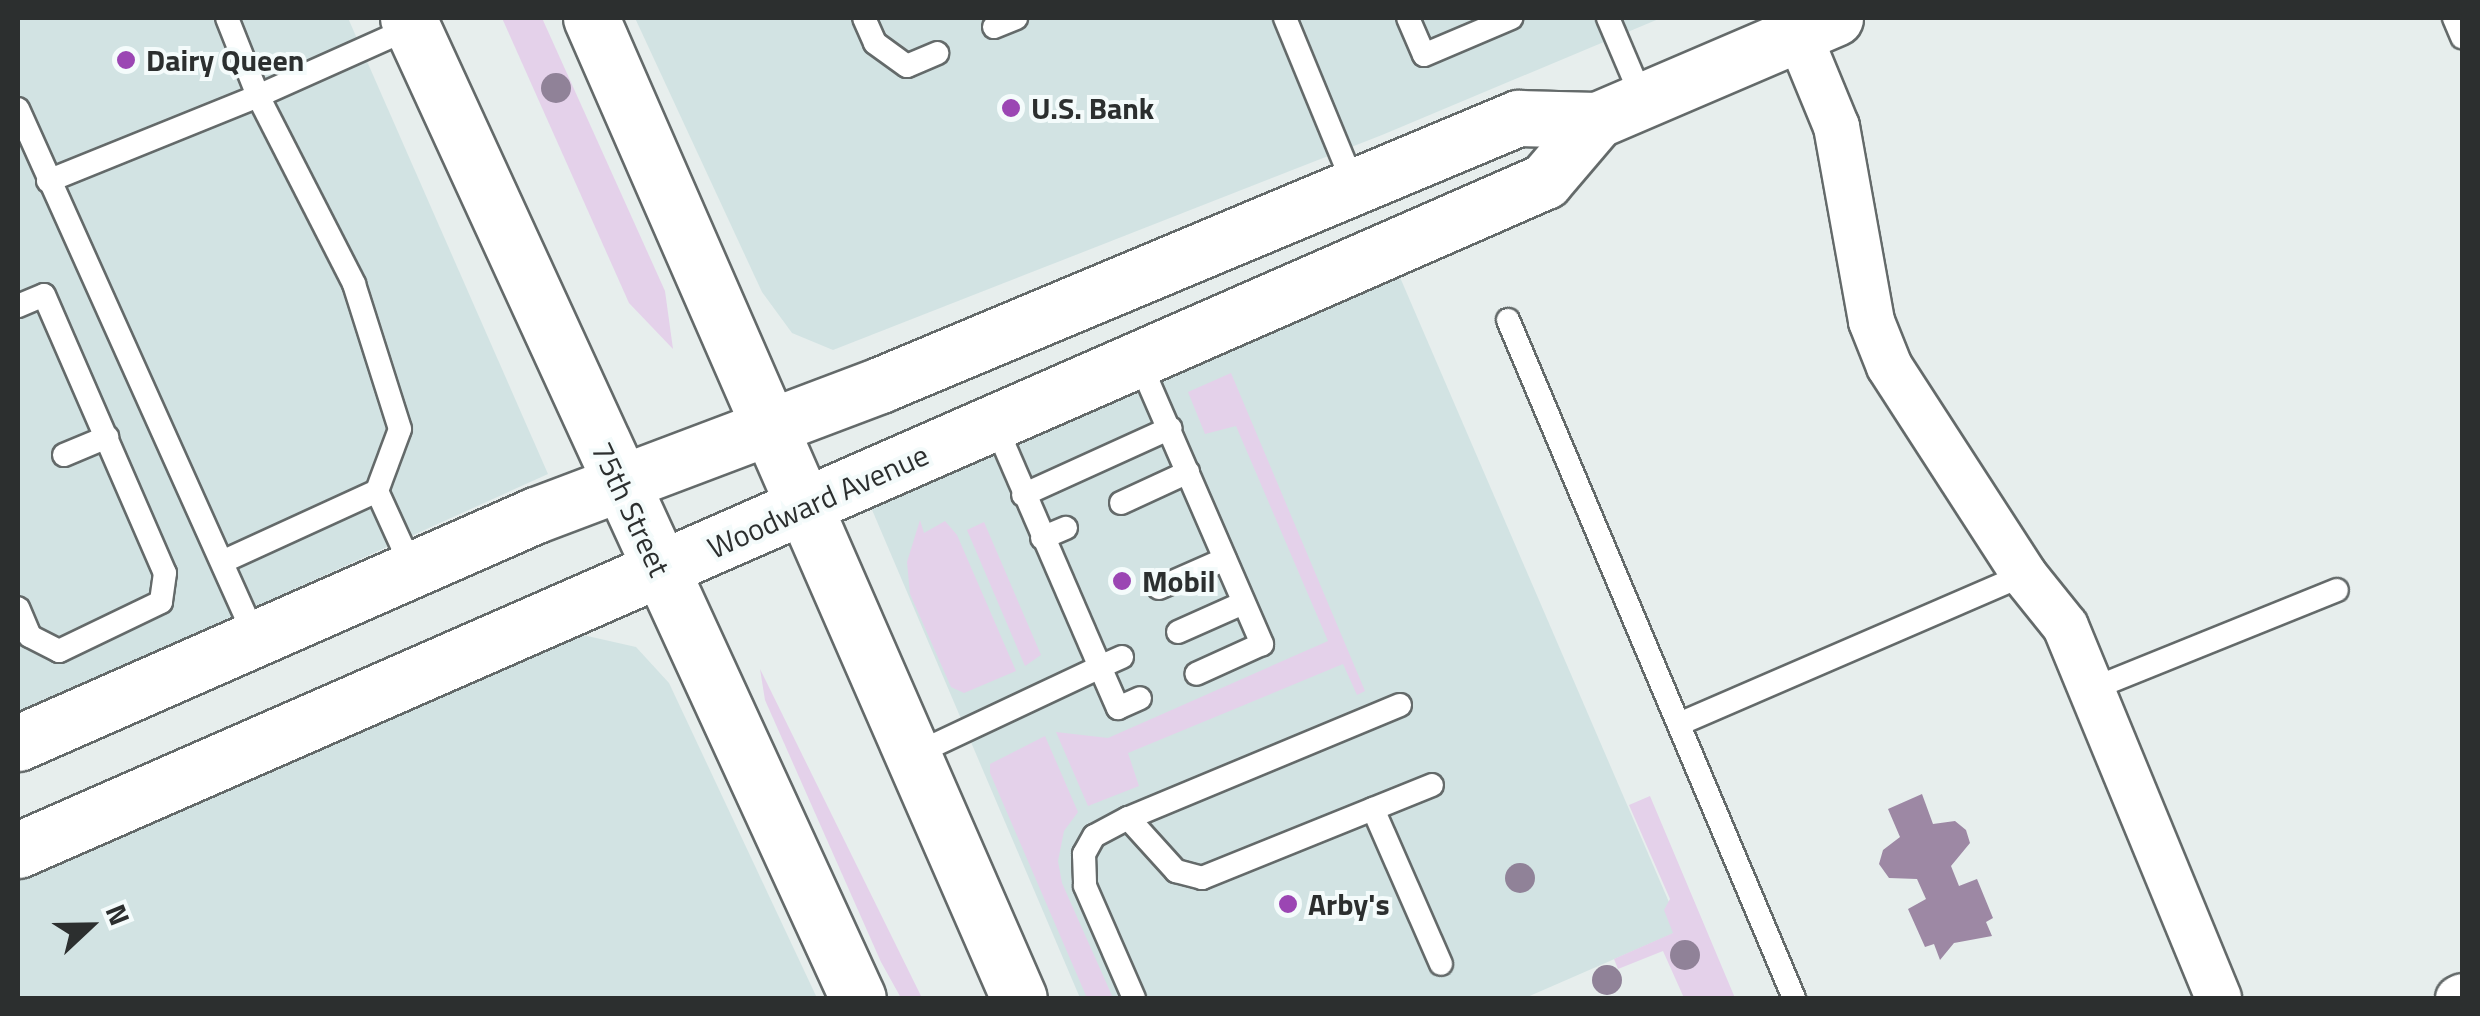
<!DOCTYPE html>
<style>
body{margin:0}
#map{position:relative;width:2480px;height:1016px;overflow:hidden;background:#e7eeed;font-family:"Titillium Web",sans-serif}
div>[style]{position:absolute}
.built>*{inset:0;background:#d2e3e3}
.green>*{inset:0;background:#e4d1ea}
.water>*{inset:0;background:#9d88a4}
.roads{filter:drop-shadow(2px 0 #646a6a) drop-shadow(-2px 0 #646a6a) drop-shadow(0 2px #646a6a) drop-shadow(0 -2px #646a6a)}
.service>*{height:22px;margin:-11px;padding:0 11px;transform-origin:11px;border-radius:11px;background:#fff}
.minor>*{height:45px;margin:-22.5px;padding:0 22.5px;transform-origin:22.5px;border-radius:22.5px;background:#fff}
.secondary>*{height:55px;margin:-27.5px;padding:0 27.5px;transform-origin:27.5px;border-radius:27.5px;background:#fff}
.trees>*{width:30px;height:30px;margin:-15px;border-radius:50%;background:#908298}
.dots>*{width:28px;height:28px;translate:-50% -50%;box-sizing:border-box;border:5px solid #f4fbfb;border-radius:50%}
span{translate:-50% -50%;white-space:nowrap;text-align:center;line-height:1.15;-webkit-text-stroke:8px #f4fbfb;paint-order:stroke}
.poi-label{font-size:30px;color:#2c2f2f;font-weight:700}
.left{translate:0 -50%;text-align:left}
.street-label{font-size:30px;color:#2c2f2f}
.frame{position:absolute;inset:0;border:20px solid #2c2f2f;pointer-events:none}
.north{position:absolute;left:40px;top:876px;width:100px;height:100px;-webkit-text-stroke:8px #f4fbfb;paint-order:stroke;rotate:68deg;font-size:28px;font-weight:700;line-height:40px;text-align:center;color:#2c2f2f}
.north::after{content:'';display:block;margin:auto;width:35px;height:45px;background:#2c2f2f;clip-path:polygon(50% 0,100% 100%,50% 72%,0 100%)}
</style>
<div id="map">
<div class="built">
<div style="clip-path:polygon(18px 18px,348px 18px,548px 474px,18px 714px)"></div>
<div style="clip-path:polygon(635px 18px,1661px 18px,1382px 135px,833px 350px,792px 333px,762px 292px)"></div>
<div style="clip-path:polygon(1399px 275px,1681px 930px,1525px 998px,1080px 998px,867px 498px)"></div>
<div style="clip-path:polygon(574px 633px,636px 647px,669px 683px,817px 998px,18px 998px,18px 875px)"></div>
</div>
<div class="green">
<div style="clip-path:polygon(502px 18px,542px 18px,665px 291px,673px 349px,629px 303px)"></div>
<div style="clip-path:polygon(1231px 373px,1365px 691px,1357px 695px,1343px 664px,1128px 753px,1139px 786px,1088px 806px,1056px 732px,1108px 738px,1328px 641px,1236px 426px,1205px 434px,1188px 392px)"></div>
<div style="clip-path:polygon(920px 520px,924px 533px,945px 521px,957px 535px,1016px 671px,964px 693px,951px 687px,910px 594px,907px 562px)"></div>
<div style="clip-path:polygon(984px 522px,1041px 655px,1025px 666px,967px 530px)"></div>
<div style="clip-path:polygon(760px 669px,922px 998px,901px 998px,881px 962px,765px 700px)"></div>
<div style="clip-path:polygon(1045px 736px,1078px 812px,1064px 831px,1058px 861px,1062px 883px,1113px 998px,1087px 998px,990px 773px,990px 764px)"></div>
<div style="clip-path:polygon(1650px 796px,1735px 998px,1684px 998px,1663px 951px,1618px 969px,1614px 959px,1673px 933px,1664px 910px,1670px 899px,1629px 805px)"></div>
</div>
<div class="water">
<div style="clip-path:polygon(1922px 794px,1933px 824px,1955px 821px,1966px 830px,1970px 843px,1951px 866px,1959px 886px,1977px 879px,1993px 918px,1986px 922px,1992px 936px,1954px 943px,1940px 960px,1934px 944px,1925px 947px,1908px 909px,1926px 899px,1917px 879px,1889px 878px,1879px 864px,1883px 850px,1900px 837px,1888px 809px)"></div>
</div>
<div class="roads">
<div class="service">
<div style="left:227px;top:18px;width:84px;rotate:68.3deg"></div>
<div style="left:258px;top:96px;width:169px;rotate:-24.1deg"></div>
<div style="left:864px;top:18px;width:27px;rotate:66deg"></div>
<div style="left:875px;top:43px;width:39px;rotate:36deg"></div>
<div style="left:907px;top:66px;width:33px;rotate:-23deg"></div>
<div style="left:1285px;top:18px;width:181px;rotate:67.6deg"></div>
<div style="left:1408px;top:18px;width:40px;rotate:66.6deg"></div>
<div style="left:1424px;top:55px;width:95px;rotate:-23deg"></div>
<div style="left:1608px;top:18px;width:89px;rotate:66.9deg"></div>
<div style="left:2454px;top:18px;width:21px;rotate:67deg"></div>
<div style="left:994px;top:27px;width:24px;rotate:-22deg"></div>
<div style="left:18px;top:109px;width:581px;rotate:65.82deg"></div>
<div style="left:48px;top:181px;width:227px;rotate:-22deg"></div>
<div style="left:258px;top:96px;width:211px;rotate:62.9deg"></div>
<div style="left:354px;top:284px;width:152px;rotate:72.4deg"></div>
<div style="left:400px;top:429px;width:66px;rotate:110.4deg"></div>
<div style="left:18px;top:306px;width:28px;rotate:-23deg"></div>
<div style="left:44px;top:295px;width:303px;rotate:66.5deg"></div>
<div style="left:165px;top:573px;width:29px;rotate:98deg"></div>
<div style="left:161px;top:602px;width:113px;rotate:154.3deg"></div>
<div style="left:59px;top:651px;width:33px;rotate:-153deg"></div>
<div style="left:30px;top:636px;width:30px;rotate:-113deg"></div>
<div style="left:1508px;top:320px;width:736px;rotate:67.13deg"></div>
<div style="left:1139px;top:361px;width:309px;rotate:66.5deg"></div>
<div style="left:1262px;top:644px;width:72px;rotate:155.6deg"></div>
<div style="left:64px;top:455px;width:47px;rotate:-22.7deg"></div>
<div style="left:1023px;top:495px;width:162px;rotate:-24.4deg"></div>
<div style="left:1121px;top:503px;width:74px;rotate:-24.8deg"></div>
<div style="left:1042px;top:538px;width:26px;rotate:-23deg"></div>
<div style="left:222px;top:562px;width:170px;rotate:-24.6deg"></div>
<div style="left:377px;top:491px;width:87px;rotate:65.5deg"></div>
<div style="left:1159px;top:588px;width:72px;rotate:-23.7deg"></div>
<div style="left:1178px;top:632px;width:71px;rotate:-24deg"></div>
<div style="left:1122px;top:657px;width:24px;rotate:156deg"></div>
<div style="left:1100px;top:667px;width:45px;rotate:66.3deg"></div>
<div style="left:1118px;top:708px;width:24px;rotate:-24deg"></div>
<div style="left:2092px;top:689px;width:264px;rotate:-22deg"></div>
<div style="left:1400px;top:705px;width:295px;rotate:157.4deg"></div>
<div style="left:1128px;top:818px;width:72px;rotate:47.8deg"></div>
<div style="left:1176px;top:871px;width:27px;rotate:15deg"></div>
<div style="left:1202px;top:878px;width:248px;rotate:-22deg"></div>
<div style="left:1679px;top:724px;width:376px;rotate:-23.4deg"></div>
<div style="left:913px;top:755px;width:207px;rotate:-25.2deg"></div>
<div style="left:1100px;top:667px;width:265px;rotate:-113.4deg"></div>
<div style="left:1373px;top:809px;width:169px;rotate:66.3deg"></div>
<div style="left:1128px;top:818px;width:38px;rotate:152deg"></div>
<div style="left:1094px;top:836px;width:21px;rotate:119deg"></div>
<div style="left:1084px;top:854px;width:32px;rotate:88deg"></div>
<div style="left:1085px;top:886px;width:122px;rotate:66.4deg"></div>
</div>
<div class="minor">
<div style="left:1798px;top:34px;width:100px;rotate:67.6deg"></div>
<div style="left:1836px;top:126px;width:198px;rotate:79.8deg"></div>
<div style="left:1871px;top:321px;width:48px;rotate:68.2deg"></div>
<div style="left:1889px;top:366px;width:249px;rotate:57.1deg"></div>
<div style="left:2024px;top:575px;width:65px;rotate:51.2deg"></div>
<div style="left:2065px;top:626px;width:402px;rotate:67.6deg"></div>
<div style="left:2458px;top:998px;width:4px;rotate:-27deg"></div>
</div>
<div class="secondary">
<div style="left:408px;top:18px;width:1078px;rotate:65.34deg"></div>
<div style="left:591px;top:18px;width:1069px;rotate:66.41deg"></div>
<div style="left:18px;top:743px;width:566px;rotate:-23.76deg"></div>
<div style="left:536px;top:515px;width:368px;rotate:-20.7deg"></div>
<div style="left:880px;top:385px;width:692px;rotate:-22.71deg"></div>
<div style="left:1518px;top:118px;width:79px;rotate:1.5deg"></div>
<div style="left:1597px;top:120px;width:259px;rotate:-23.2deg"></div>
<div style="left:18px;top:850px;width:1667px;rotate:-23.66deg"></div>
<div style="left:1545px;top:181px;width:80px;rotate:-49.6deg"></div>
</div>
</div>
<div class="trees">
<div style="left:556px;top:88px"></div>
<div style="left:1520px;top:878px"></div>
<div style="left:1685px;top:955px"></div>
<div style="left:1607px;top:980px"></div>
</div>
<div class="dots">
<div style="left:126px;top:60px;background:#9b46b3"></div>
<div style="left:1011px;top:108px;background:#9b46b3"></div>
<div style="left:1122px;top:581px;background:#9b46b3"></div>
<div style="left:1288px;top:904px;background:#9b46b3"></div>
</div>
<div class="poi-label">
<span class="left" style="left:146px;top:60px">Dairy Queen</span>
<span class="left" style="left:1031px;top:108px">U.S. Bank</span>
<span class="left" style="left:1142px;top:581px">Mobil</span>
<span class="left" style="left:1308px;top:904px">Arby's</span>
</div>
<div class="street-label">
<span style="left:818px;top:501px;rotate:-24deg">Woodward Avenue</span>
<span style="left:631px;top:509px;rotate:65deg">75th Street</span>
</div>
<div class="frame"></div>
<div class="north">N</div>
</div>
